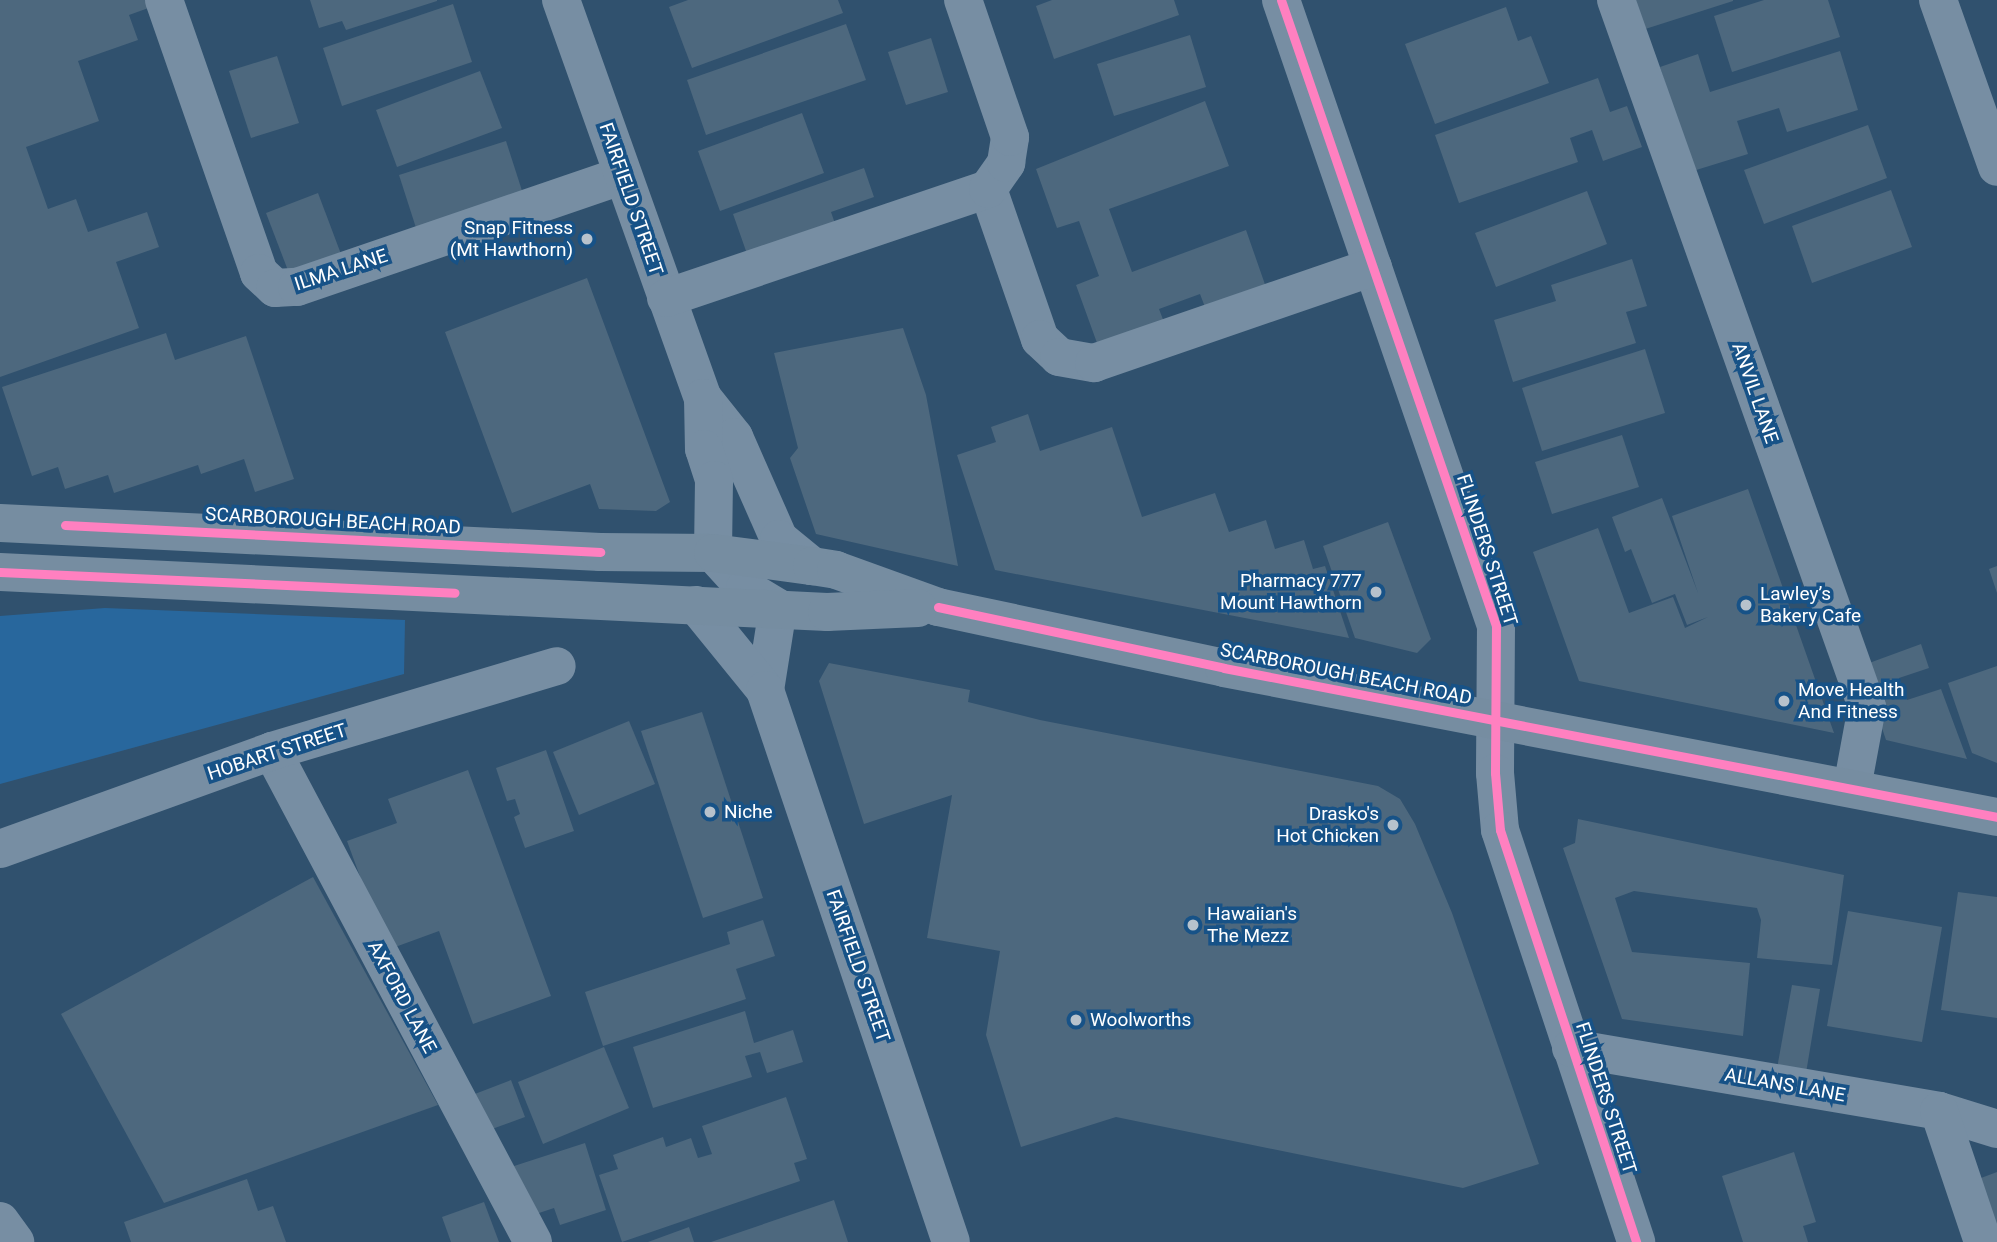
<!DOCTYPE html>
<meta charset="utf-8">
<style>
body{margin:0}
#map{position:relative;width:1997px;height:1242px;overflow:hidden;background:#30516e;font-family:Roboto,sans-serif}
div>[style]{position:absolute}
.green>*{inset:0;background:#28679d}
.building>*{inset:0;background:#4d687e}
.minor>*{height:38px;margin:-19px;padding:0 19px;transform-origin:19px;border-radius:19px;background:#778ea3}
.major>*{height:38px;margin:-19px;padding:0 19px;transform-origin:19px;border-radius:19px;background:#768da1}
.cycleway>*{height:9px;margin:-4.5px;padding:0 4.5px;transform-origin:4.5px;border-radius:4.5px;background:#ff80c0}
.dots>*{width:19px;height:19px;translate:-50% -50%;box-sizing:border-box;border:4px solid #175287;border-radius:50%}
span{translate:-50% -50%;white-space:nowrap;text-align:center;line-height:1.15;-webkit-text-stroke:7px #175287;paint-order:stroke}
.street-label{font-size:19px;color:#fff}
.poi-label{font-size:19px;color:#fff}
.right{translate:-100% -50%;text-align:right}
.left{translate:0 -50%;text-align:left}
</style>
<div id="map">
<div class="green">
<div style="clip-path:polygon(105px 608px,405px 620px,404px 674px,0 784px,0 616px)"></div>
</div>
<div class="building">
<div style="clip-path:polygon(0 0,152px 0,154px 6px,129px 15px,138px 40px,78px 61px,99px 121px,26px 147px,48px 209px,76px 199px,88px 232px,147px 212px,159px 247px,116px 262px,139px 328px,0 377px)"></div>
<div style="clip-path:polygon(310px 0,437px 0,437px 1px,346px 30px,342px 21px,319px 28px)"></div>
<div style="clip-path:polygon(688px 0,838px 0,843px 13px,692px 68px,669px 7px)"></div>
<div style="clip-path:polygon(1052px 0,1174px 0,1179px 15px,1054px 59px,1036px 6px)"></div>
<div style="clip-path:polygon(1629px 0,1733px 0,1733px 1px,1639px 31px)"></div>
<div style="clip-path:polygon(1764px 0,1828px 0,1840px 37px,1732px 72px,1714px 16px)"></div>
<div style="clip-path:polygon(453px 4px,472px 62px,342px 106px,323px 48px)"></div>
<div style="clip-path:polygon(1506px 7px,1518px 41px,1531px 36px,1549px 83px,1435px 124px,1405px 44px)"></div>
<div style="clip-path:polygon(846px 24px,866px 80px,706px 135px,687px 80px)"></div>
<div style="clip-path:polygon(1190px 35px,1206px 87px,1114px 116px,1097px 64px)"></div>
<div style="clip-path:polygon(931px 38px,948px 92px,906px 105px,888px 52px)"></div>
<div style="clip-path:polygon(1840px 51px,1858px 110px,1787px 132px,1779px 108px,1737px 121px,1748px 154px,1693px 171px,1660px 67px,1698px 54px,1710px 92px)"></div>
<div style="clip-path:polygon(277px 56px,299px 123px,251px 138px,229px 71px)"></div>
<div style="clip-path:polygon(480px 71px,502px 128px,397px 167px,376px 110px)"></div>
<div style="clip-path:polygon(1598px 78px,1610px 112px,1627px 106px,1642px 147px,1603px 161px,1592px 130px,1570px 138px,1578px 162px,1459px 203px,1435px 135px)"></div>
<div style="clip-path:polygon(1205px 101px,1229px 166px,1109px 209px,1132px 272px,1246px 230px,1268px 293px,1208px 315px,1200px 294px,1159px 309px,1167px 330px,1101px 354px,1076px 285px,1099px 276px,1079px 221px,1057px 228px,1036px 169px)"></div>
<div style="clip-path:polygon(802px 113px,824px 173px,720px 211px,698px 151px)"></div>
<div style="clip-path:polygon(1868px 125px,1887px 178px,1764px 224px,1744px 170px)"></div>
<div style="clip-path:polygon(506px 141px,525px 200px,418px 234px,399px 175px)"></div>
<div style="clip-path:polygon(864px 168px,874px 197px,831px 212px,840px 238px,752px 268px,733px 214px)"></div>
<div style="clip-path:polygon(1891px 190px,1912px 247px,1812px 283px,1792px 226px)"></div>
<div style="clip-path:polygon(1587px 191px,1607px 244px,1496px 287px,1475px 233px)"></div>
<div style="clip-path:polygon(318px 193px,344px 262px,292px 281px,266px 213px)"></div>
<div style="clip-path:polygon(1632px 259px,1647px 306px,1626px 312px,1636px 343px,1513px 382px,1494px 320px,1556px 301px,1551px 285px)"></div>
<div style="clip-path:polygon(587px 278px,670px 502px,656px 511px,599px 509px,590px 484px,512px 513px,445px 332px)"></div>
<div style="clip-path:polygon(903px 328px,926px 395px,958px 566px,816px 534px,790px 458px,798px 448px,774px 353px)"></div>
<div style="clip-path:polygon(166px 333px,175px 360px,246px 336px,294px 479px,255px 492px,244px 459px,201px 474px,198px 465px,114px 493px,108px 475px,65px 489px,58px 467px,32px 476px,2px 387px)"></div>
<div style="clip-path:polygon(1645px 349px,1665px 413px,1542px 451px,1522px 388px)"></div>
<div style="clip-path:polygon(1028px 414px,1040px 451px,1112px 427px,1142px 517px,1215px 493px,1229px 532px,1266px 520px,1275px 549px,1304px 540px,1313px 569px,1325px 566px,1349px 638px,995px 570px,957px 455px,996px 442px,991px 427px)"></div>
<div style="clip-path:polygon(1622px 435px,1639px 487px,1552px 514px,1535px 462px)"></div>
<div style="clip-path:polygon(1748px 489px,1834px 733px,1579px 681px,1533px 552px,1598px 528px,1629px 613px,1673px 597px,1685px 628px,1708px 617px,1687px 625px,1675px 594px,1652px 603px,1631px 549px,1625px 552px,1612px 517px,1662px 498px,1698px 593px,1672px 516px)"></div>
<div style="clip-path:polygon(1388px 522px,1431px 639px,1417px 653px,1355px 638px,1323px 546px)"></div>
<div style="clip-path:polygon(1997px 566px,1997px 593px,1989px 569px)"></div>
<div style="clip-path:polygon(1921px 644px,1929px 668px,1899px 678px,1907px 700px,1941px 689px,1967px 759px,1886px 740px,1861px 666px)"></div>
<div style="clip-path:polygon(829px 663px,970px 690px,968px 702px,1040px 720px,1378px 786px,1400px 799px,1415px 824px,1452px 913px,1539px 1164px,1463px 1188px,1116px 1117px,1021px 1147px,986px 1035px,1000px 951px,927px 938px,952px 795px,864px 824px,819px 681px)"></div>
<div style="clip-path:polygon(1997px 666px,1997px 763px,1972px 753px,1948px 683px)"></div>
<div style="clip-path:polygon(702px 712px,763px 898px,703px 918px,641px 731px)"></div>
<div style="clip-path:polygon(629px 721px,655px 784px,579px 815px,553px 752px)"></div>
<div style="clip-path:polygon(546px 750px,574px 831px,525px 848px,514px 817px,520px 814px,515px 799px,507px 801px,496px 768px)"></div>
<div style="clip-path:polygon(468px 770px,551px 996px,473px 1024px,439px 931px,387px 950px,347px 841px,397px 823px,388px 799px)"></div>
<div style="clip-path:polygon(1578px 819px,1844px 875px,1832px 965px,1757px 958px,1761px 920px,1757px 908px,1634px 891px,1615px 898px,1632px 952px,1750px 963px,1743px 1036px,1622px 1019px,1563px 848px,1575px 843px)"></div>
<div style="clip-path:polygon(313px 877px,438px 1105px,164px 1203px,61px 1014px)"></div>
<div style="clip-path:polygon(1958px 892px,1997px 897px,1997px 1018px,1941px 1010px)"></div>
<div style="clip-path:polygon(1848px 911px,1942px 927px,1922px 1042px,1827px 1026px)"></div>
<div style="clip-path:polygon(763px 920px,775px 956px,736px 969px,746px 999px,603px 1046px,585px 992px,730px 944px,727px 932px)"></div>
<div style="clip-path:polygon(1792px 985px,1820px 989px,1805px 1079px,1776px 1074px)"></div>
<div style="clip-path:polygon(745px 1011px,754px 1043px,793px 1030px,803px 1062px,767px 1073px,760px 1052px,745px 1056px,752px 1077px,653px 1108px,633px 1047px)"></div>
<div style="clip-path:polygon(604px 1047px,629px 1108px,543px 1144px,518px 1082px)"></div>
<div style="clip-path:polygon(511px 1080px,525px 1117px,481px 1133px,467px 1097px)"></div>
<div style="clip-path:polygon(786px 1097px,807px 1159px,794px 1163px,800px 1181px,622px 1242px,599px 1175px,618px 1169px,613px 1155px,663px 1137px,666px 1147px,691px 1138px,698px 1158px,712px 1154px,702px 1126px)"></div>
<div style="clip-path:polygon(585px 1143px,606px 1210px,560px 1225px,554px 1208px,527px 1217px,511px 1167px)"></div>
<div style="clip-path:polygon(1794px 1152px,1816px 1222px,1803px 1226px,1808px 1242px,1743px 1242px,1722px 1176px)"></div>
<div style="clip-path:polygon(1997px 1172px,1997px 1242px,1973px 1181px)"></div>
<div style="clip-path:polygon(247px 1179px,258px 1211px,273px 1206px,286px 1242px,131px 1242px,124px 1222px)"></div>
<div style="clip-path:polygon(834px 1200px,848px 1242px,711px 1242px)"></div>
<div style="clip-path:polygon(484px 1202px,499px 1242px,451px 1242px,442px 1217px)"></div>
<div style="clip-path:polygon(689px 1227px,694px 1242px,648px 1242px)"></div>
</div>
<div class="minor">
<div style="left:164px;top:0;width:289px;rotate:70.8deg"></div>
<div style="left:259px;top:273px;width:22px;rotate:43deg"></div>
<div style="left:275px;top:288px;width:22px;rotate:-3deg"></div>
<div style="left:297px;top:287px;width:343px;rotate:-18.9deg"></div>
<div style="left:561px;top:0;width:423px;rotate:70.4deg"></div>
<div style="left:703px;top:398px;width:50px;rotate:51.5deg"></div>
<div style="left:734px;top:437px;width:111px;rotate:66.2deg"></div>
<div style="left:779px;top:539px;width:43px;rotate:39.3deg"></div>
<div style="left:1281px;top:0;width:662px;rotate:71.04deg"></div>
<div style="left:1496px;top:626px;width:147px;rotate:90.4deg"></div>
<div style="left:1495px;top:773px;width:57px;rotate:85deg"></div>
<div style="left:1500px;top:830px;width:434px;rotate:71.7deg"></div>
<div style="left:1616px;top:0;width:750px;rotate:70.45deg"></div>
<div style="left:1867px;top:707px;width:82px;rotate:100.5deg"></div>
<div style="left:1938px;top:0;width:177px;rotate:70.5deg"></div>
<div style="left:988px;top:189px;width:159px;rotate:70.9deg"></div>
<div style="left:1040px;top:339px;width:26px;rotate:43deg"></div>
<div style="left:1059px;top:357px;width:36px;rotate:10deg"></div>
<div style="left:1094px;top:363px;width:295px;rotate:-19deg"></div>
<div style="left:666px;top:298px;width:340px;rotate:-18.7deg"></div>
<div style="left:988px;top:189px;width:32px;rotate:-55deg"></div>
<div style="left:1006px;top:163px;width:26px;rotate:-81deg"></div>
<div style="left:1010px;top:137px;width:145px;rotate:-108.9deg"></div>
<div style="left:703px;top:398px;width:51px;rotate:88.9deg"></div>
<div style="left:704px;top:449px;width:33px;rotate:72deg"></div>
<div style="left:714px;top:480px;width:73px;rotate:90.8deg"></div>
<div style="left:713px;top:553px;width:47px;rotate:47.6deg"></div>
<div style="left:745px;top:588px;width:39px;rotate:31deg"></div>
<div style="left:778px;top:608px;width:83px;rotate:99deg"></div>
<div style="left:696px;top:605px;width:109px;rotate:50.9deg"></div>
<div style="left:765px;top:690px;width:582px;rotate:71.38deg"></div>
<div style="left:272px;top:751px;width:556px;rotate:62.01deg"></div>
<div style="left:0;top:849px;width:289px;rotate:-19.8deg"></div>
<div style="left:272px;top:751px;width:297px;rotate:-16.6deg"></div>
<div style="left:1571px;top:1048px;width:373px;rotate:9.7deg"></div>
<div style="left:1939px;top:1111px;width:61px;rotate:17.2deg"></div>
<div style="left:1939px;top:1111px;width:138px;rotate:71.4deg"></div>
<div style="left:0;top:1221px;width:26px;rotate:54deg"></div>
</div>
<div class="major">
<div style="left:0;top:523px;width:601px;rotate:2.77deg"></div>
<div style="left:600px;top:552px;width:113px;rotate:0.5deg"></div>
<div style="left:713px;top:553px;width:100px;rotate:7.5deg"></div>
<div style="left:812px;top:566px;width:24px;rotate:9deg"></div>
<div style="left:836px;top:570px;width:109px;rotate:19.9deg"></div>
<div style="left:938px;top:607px;width:292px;rotate:12deg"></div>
<div style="left:1224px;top:668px;width:787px;rotate:10.91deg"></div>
<div style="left:0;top:572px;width:828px;rotate:2.77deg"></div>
<div style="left:827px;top:612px;width:91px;rotate:-2.5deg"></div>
</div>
<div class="cycleway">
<div style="left:1281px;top:0;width:662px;rotate:71.04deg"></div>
<div style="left:1496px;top:626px;width:147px;rotate:90.4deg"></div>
<div style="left:1495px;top:773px;width:57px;rotate:85deg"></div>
<div style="left:1500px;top:830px;width:434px;rotate:71.7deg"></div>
<div style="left:65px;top:525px;width:536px;rotate:2.89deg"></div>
<div style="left:0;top:572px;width:455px;rotate:2.6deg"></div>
<div style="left:938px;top:607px;width:292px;rotate:12deg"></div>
<div style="left:1224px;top:668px;width:787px;rotate:10.91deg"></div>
</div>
<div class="dots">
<div style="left:587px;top:239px;background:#b7c2cc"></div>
<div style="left:1376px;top:592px;background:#b7c2cc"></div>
<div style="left:1746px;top:605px;background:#b7c2cc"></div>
<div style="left:1784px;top:701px;background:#b7c2cc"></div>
<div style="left:710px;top:812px;background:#b7c2cc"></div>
<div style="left:1393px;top:825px;background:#b7c2cc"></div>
<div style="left:1193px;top:925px;background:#b7c2cc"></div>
<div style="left:1076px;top:1020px;background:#b7c2cc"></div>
</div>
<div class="street-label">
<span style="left:631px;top:199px;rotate:71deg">FAIRFIELD STREET</span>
<span style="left:341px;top:270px;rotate:-18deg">ILMA LANE</span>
<span style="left:1755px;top:393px;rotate:71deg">ANVIL LANE</span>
<span style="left:333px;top:521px;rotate:3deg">SCARBOROUGH BEACH ROAD</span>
<span style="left:1487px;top:550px;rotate:72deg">FLINDERS STREET</span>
<span style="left:1346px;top:674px;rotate:11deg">SCARBOROUGH BEACH ROAD</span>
<span style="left:277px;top:752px;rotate:-18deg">HOBART STREET</span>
<span style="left:858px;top:966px;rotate:71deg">FAIRFIELD STREET</span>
<span style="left:402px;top:997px;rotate:62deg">AXFORD LANE</span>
<span style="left:1785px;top:1085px;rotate:10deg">ALLANS LANE</span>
<span style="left:1606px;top:1098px;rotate:72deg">FLINDERS STREET</span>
</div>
<div class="poi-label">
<span class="right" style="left:573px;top:239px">Snap Fitness<br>(Mt Hawthorn)</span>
<span class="right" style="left:1362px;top:592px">Pharmacy 777<br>Mount Hawthorn</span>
<span class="left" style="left:1760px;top:605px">Lawley’s<br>Bakery Cafe</span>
<span class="left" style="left:1798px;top:701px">Move Health<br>And Fitness</span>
<span class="left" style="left:724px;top:812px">Niche</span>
<span class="right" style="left:1379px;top:825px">Drasko's<br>Hot Chicken</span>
<span class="left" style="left:1207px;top:925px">Hawaiian's<br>The Mezz</span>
<span class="left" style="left:1090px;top:1020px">Woolworths</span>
</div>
</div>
